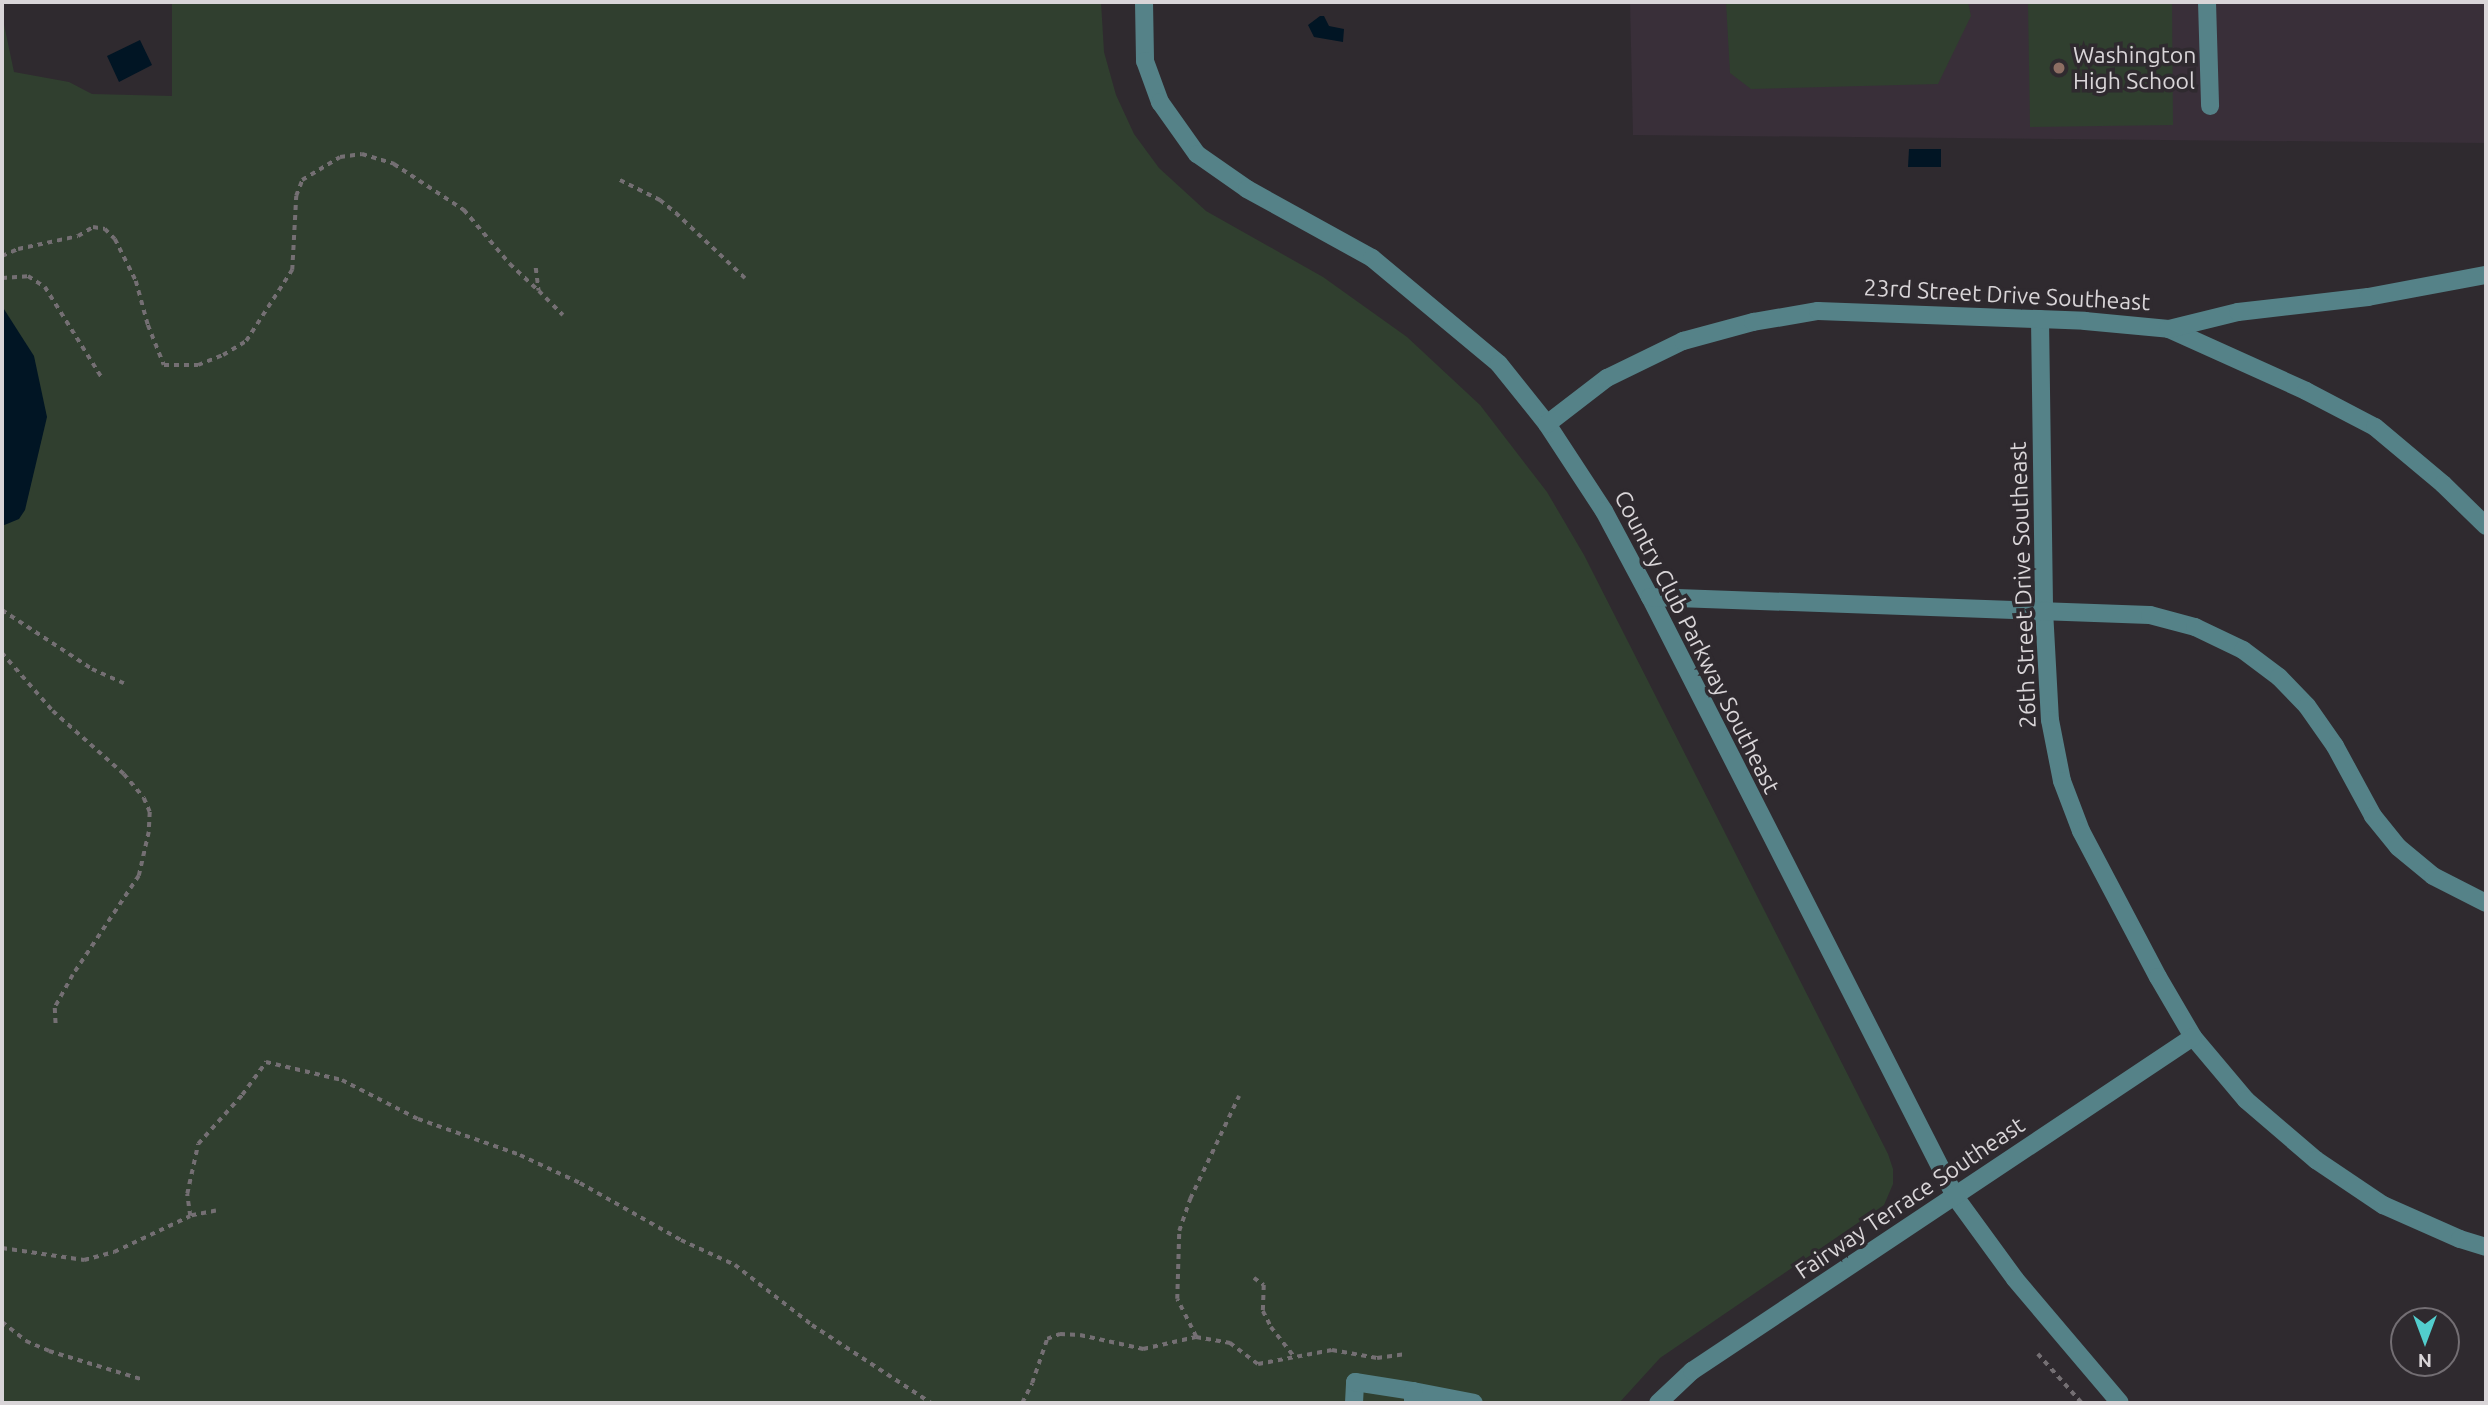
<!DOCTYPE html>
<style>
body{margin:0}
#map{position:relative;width:2488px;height:1405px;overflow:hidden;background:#2f2a2f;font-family:Ubuntu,sans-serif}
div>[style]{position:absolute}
.built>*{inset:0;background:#392f39}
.green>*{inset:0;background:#303f2f}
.water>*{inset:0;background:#011524}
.path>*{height:3.5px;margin-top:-1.75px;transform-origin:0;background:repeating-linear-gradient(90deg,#746f73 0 5px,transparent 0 10px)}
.minor>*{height:18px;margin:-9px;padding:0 9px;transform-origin:9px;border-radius:9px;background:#558288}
.dots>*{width:19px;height:19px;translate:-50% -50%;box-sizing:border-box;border:4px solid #2f2a2f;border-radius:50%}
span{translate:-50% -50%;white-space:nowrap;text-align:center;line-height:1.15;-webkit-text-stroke:7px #2f2a2f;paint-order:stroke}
.poi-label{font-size:23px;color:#d9d5d8}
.left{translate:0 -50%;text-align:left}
.street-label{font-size:23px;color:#d9d5d8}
.frame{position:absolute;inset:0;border:4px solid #d9d5d8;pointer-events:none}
.north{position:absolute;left:2390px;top:1307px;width:70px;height:70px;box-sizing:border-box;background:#2f2a2f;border:2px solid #736e73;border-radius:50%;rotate:180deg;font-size:19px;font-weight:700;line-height:28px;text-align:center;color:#d9d5d8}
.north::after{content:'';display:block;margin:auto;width:24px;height:32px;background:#52cdcd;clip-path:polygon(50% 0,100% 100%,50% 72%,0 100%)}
</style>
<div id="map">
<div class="built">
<div style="clip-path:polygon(1630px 2px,2486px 2px,2486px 143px,1633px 135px)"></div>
</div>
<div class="green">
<div style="clip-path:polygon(172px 2px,1101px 2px,1104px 52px,1116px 95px,1134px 134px,1159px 168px,1206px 211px,1323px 277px,1407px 337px,1480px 405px,1547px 492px,1584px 555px,1888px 1154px,1893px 1169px,1893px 1184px,1884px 1205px,1660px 1358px,1619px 1403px,2px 1403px,2px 15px,14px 72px,69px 82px,92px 94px,172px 96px)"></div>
<div style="clip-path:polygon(1726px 2px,1968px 2px,1971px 16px,1938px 84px,1751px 89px,1730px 73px)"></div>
<div style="clip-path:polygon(2028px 2px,2172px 2px,2173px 125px,2030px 127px)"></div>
</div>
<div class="water">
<div style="clip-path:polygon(1320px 16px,1324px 16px,1329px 26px,1344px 29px,1343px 42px,1314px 37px,1308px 25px)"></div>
<div style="clip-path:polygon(140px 40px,152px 65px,119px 82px,107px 56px)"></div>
<div style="clip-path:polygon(1909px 149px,1941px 149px,1941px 167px,1908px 167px)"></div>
<div style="clip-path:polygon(2px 306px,34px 356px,47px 417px,25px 510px,19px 519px,2px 526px)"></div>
</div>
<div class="path">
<div style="left:620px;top:180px;width:45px;rotate:26.6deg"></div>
<div style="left:660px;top:200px;width:21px;rotate:39deg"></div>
<div style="left:676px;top:213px;width:95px;rotate:43.3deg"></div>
<div style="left:2px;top:256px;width:17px;rotate:-24deg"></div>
<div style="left:18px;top:249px;width:61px;rotate:-12.2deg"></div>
<div style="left:78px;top:236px;width:17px;rotate:-31deg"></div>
<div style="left:93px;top:227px;width:12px;rotate:9deg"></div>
<div style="left:105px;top:229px;width:14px;rotate:45deg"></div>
<div style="left:115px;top:239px;width:47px;rotate:63.4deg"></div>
<div style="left:136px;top:281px;width:46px;rotate:74.7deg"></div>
<div style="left:148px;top:325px;width:43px;rotate:68.2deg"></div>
<div style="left:164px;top:365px;width:34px"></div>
<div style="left:198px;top:365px;width:27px;rotate:-22deg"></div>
<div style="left:223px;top:355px;width:27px;rotate:-31deg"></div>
<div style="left:246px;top:341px;width:85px;rotate:-57.1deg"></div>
<div style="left:292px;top:270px;width:74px;rotate:-86.9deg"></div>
<div style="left:296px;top:196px;width:17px;rotate:-69deg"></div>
<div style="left:302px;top:180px;width:44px;rotate:-31.2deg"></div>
<div style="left:340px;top:157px;width:22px;rotate:-8deg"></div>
<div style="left:362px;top:154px;width:34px;rotate:17deg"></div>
<div style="left:394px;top:164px;width:84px;rotate:33.3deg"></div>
<div style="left:464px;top:210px;width:71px;rotate:49.6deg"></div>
<div style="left:510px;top:264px;width:40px;rotate:43deg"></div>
<div style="left:536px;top:268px;width:23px;rotate:83deg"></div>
<div style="left:539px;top:291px;width:34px;rotate:45deg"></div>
<div style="left:2px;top:278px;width:26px;rotate:-4deg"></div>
<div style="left:28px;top:276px;width:20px;rotate:33deg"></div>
<div style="left:45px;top:287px;width:107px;rotate:57.9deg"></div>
<div style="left:2px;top:610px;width:108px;rotate:33.2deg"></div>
<div style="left:92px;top:669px;width:35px;rotate:24deg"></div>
<div style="left:2px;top:653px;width:77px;rotate:48.7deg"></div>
<div style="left:53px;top:711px;width:95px;rotate:41.6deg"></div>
<div style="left:124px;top:774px;width:31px;rotate:50deg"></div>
<div style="left:144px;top:798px;width:15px;rotate:67deg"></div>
<div style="left:150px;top:812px;width:20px;rotate:93deg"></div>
<div style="left:149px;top:832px;width:45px;rotate:102.8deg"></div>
<div style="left:139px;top:876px;width:119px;rotate:123.7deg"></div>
<div style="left:73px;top:975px;width:38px;rotate:119deg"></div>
<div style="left:55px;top:1008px;width:17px;rotate:87deg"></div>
<div style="left:216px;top:1211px;width:26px;rotate:169deg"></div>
<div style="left:190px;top:1216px;width:22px;rotate:-98deg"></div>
<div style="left:187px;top:1194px;width:51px;rotate:-77.6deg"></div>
<div style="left:198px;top:1144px;width:66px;rotate:-48.1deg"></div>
<div style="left:242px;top:1095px;width:41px;rotate:-54deg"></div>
<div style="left:266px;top:1062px;width:78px;rotate:13.3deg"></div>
<div style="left:342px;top:1080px;width:85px;rotate:27.2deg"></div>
<div style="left:418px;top:1119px;width:108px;rotate:19.4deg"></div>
<div style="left:520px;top:1155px;width:66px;rotate:25deg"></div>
<div style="left:580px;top:1183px;width:116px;rotate:29.4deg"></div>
<div style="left:681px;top:1240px;width:60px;rotate:24.8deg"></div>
<div style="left:735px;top:1265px;width:98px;rotate:37.9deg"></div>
<div style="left:812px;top:1325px;width:142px;rotate:33.2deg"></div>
<div style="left:2px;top:1248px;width:83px;rotate:8.3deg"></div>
<div style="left:84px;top:1260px;width:31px;rotate:-15deg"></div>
<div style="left:114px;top:1252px;width:84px;rotate:-25.3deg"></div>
<div style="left:1254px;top:1278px;width:12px;rotate:35deg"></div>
<div style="left:1264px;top:1285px;width:26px;rotate:92deg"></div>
<div style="left:1263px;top:1311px;width:18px;rotate:63deg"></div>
<div style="left:1271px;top:1327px;width:37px;rotate:52deg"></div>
<div style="left:2px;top:1322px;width:31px;rotate:38deg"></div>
<div style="left:26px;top:1341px;width:25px;rotate:23deg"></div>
<div style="left:49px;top:1351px;width:99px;rotate:17deg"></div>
<div style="left:1196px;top:1337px;width:42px;rotate:-116.6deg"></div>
<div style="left:1177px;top:1299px;width:68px;rotate:-88.3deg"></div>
<div style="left:1179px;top:1231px;width:34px;rotate:-71deg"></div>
<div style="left:1190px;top:1199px;width:114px;rotate:-64.6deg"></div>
<div style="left:2038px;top:1354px;width:66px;rotate:48.1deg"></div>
<div style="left:1022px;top:1403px;width:22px;rotate:-63deg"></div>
<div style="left:1032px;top:1383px;width:46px;rotate:-71.2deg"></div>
<div style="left:1047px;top:1339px;width:14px;rotate:-21deg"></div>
<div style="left:1060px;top:1334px;width:20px;rotate:3deg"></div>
<div style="left:1080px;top:1335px;width:65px;rotate:12.5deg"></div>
<div style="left:1143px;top:1349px;width:54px;rotate:-12.8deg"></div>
<div style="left:1196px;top:1337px;width:35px;rotate:10deg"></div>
<div style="left:1230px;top:1343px;width:35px;rotate:37deg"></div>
<div style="left:1258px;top:1364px;width:75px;rotate:-10.7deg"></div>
<div style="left:1332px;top:1350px;width:46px;rotate:10.1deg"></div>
<div style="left:1377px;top:1358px;width:29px;rotate:-8deg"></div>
</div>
<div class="minor">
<div style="left:1144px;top:2px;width:59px;rotate:89deg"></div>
<div style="left:1145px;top:61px;width:44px;rotate:69.9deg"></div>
<div style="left:1160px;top:102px;width:64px;rotate:54.6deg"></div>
<div style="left:1197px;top:154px;width:61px;rotate:35deg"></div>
<div style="left:1247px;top:189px;width:143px;rotate:28.9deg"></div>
<div style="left:1372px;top:258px;width:165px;rotate:39.8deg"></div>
<div style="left:1499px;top:364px;width:77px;rotate:51.3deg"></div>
<div style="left:1547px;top:424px;width:104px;rotate:56.8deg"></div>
<div style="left:1604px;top:511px;width:98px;rotate:61.9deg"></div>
<div style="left:1650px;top:597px;width:674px;rotate:63.02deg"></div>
<div style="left:1956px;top:1198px;width:100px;rotate:53.9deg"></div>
<div style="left:2015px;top:1279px;width:162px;rotate:49.7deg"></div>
<div style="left:2207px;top:2px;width:104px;rotate:88.3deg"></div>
<div style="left:2040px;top:319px;width:291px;rotate:89.2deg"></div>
<div style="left:2044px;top:610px;width:110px;rotate:86.9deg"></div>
<div style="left:2050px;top:720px;width:62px;rotate:78.9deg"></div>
<div style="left:2062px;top:781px;width:53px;rotate:69.2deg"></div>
<div style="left:2081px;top:831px;width:165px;rotate:62.2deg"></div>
<div style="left:2158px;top:977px;width:69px;rotate:59.7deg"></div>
<div style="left:2193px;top:1037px;width:82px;rotate:49.9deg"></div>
<div style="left:2246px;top:1100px;width:92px;rotate:40.6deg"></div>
<div style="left:2316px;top:1160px;width:81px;rotate:33.9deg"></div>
<div style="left:2383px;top:1205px;width:84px;rotate:23.8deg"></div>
<div style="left:2460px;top:1239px;width:27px;rotate:17deg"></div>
<div style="left:2169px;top:329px;width:150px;rotate:24.3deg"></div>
<div style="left:2306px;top:391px;width:78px;rotate:27.6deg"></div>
<div style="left:2375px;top:427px;width:89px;rotate:40deg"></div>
<div style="left:2443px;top:484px;width:60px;rotate:44.3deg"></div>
<div style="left:1547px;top:424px;width:76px;rotate:-37.5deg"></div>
<div style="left:1607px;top:378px;width:85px;rotate:-26deg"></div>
<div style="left:1683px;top:341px;width:73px;rotate:-15.2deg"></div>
<div style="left:1753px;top:322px;width:66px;rotate:-9.6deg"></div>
<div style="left:1818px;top:311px;width:267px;rotate:2.1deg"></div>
<div style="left:2085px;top:321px;width:84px;rotate:5.4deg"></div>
<div style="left:2169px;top:329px;width:71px;rotate:-13.8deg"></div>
<div style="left:2238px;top:312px;width:131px;rotate:-6.6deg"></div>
<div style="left:2368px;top:297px;width:120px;rotate:-10.6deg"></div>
<div style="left:1650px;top:597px;width:500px;rotate:2.06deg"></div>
<div style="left:2150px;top:615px;width:47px;rotate:14.9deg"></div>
<div style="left:2195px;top:627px;width:53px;rotate:25.6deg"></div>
<div style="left:2243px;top:650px;width:45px;rotate:36.9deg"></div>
<div style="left:2279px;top:677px;width:40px;rotate:46deg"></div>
<div style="left:2307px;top:706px;width:49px;rotate:55deg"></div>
<div style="left:2335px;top:746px;width:80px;rotate:61.5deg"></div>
<div style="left:2373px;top:816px;width:40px;rotate:51deg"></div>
<div style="left:2398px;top:847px;width:45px;rotate:39.6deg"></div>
<div style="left:2433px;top:876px;width:59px;rotate:27deg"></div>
<div style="left:1413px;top:1391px;width:62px;rotate:11.1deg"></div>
<div style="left:1354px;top:1403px;width:21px;rotate:-87deg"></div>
<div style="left:1355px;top:1382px;width:59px;rotate:8.8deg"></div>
<div style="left:1413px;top:1391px;width:12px;rotate:90deg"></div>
<div style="left:1658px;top:1403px;width:47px;rotate:-43.3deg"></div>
<div style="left:1692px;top:1371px;width:602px;rotate:-33.69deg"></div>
</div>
<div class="dots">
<div style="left:2059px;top:68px;background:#8d6e63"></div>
</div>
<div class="poi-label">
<span class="left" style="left:2073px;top:68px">Washington<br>High School</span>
</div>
<div class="street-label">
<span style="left:2007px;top:295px;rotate:3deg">23rd Street Drive Southeast</span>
<span style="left:2023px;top:585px;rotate:-92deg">26th Street Drive Southeast</span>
<span style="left:1697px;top:642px;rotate:63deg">Country Club Parkway Southeast</span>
<span style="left:1910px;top:1198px;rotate:-34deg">Fairway Terrace Southeast</span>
</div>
<div class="frame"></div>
<div class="north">N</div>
</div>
